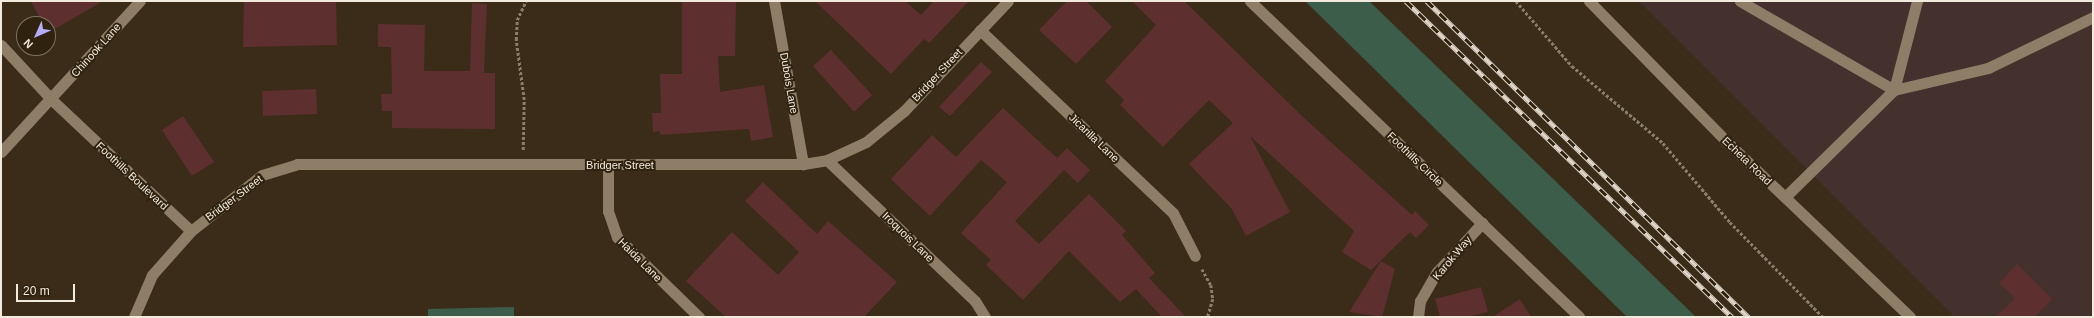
<!DOCTYPE html>
<style>
body{margin:0}
#map{position:relative;width:2094px;height:318px;overflow:hidden;background:#3a2c19;font-family:Arial,sans-serif}
div>[style]{position:absolute}
.industrial>*{inset:0;background:#44302c}
.green>*{inset:0;background:#3b5d49}
.building>*{inset:0;background:#5e2f2f}
.path>*{height:2.5px;margin-top:-1.25px;transform-origin:0;background:repeating-linear-gradient(90deg,#897d6d 0 3px,transparent 0 5px)}
.service>*{height:11px;margin:-5.5px;padding:0 5.5px;transform-origin:5.5px;border-radius:5.5px;background:#8e7e68}
.minor>*{height:11px;margin:-5.5px;padding:0 5.5px;transform-origin:5.5px;border-radius:5.5px;background:#8e7e68}
.tertiary>*{height:11px;margin:-5.5px;padding:0 5.5px;transform-origin:5.5px;border-radius:5.5px;background:#8e7e68}
.rail>*{height:4.5px;margin-top:-2.25px;transform-origin:0;background:repeating-linear-gradient(90deg,#2f220f 0 9px,#e0d6ca 0 18px);box-sizing:border-box;border-block:1px solid #e0d6ca}
span{translate:-50% -50%;white-space:nowrap;text-align:center;line-height:1.15;-webkit-text-stroke:4px #2f220f;paint-order:stroke}
.street-label{font-size:11px;color:#f3eade}
.frame{position:absolute;inset:0;border:2px solid #f3eade;pointer-events:none}
.north{position:absolute;left:16px;top:16px;width:40px;height:40px;box-sizing:border-box;background:#2f220f;border:1px solid #7d7262;border-radius:50%;rotate:225deg;font-size:11px;font-weight:700;line-height:16px;text-align:center;color:#f3eade}
.north::after{content:'';display:block;margin:auto;width:14px;height:18px;background:#b6acf8;clip-path:polygon(50% 0,100% 100%,50% 72%,0 100%)}
.scale{position:absolute;left:16px;top:284px;width:59px;height:18px;box-sizing:border-box;border:2px solid #f3eade;border-top:0;padding-left:5px;font-size:12px;line-height:14px;white-space:nowrap;color:#f3eade;-webkit-text-stroke:3px #2f220f;paint-order:stroke}
</style>
<div id="map">
<div class="industrial">
<div style="clip-path:polygon(1639px 1px,2093px 1px,2093px 317px,1955px 317px)"></div>
</div>
<div class="green">
<div style="clip-path:polygon(1305px 1px,1369px 1px,1696px 317px,1627px 317px)"></div>
<div style="clip-path:polygon(514px 307px,514px 317px,428px 317px,428px 309px)"></div>
</div>
<div class="building">
<div style="clip-path:polygon(31px 1px,103px 1px,48px 33px,48px 24px,43px 24px)"></div>
<div style="clip-path:polygon(244px 1px,336px 1px,337px 45px,243px 47px)"></div>
<div style="clip-path:polygon(682px 1px,736px 1px,735px 56px,718px 56px,720px 92px,764px 85px,773px 137px,751px 141px,749px 129px,660px 135px,660px 131px,653px 132px,652px 113px,661px 113px,660px 74px,682px 74px)"></div>
<div style="clip-path:polygon(815px 1px,905px 1px,921px 15px,934px 1px,969px 1px,929px 43px,924px 39px,891px 74px)"></div>
<div style="clip-path:polygon(1067px 1px,1086px 1px,1112px 27px,1076px 64px,1039px 30px)"></div>
<div style="clip-path:polygon(1132px 1px,1184px 1px,1304px 118px,1412px 215px,1415px 211px,1429px 225px,1416px 238px,1410px 232px,1371px 270px,1342px 252px,1354px 231px,1250px 136px,1290px 212px,1246px 236px,1232px 209px,1189px 164px,1233px 123px,1209px 100px,1163px 147px,1120px 105px,1124px 100px,1105px 81px,1156px 25px)"></div>
<div style="clip-path:polygon(472px 3px,487px 4px,484px 73px,495px 73px,495px 129px,392px 128px,392px 111px,382px 111px,381px 94px,392px 94px,391px 47px,378px 47px,378px 24px,425px 25px,424px 71px,470px 71px)"></div>
<div style="clip-path:polygon(831px 50px,872px 95px,854px 112px,813px 66px)"></div>
<div style="clip-path:polygon(981px 62px,992px 72px,950px 116px,939px 107px)"></div>
<div style="clip-path:polygon(316px 89px,317px 114px,263px 116px,262px 91px)"></div>
<div style="clip-path:polygon(1003px 108px,1057px 158px,1067px 148px,1090px 170px,1078px 183px,1064px 170px,1015px 221px,1039px 244px,1089px 194px,1126px 231px,1122px 235px,1155px 273px,1149px 278px,1186px 317px,1162px 317px,1136px 289px,1120px 302px,1069px 251px,1023px 300px,986px 265px,991px 260px,961px 233px,1007px 182px,981px 160px,930px 216px,891px 179px,932px 135px,956px 157px)"></div>
<div style="clip-path:polygon(183px 116px,214px 162px,192px 176px,162px 130px)"></div>
<div style="clip-path:polygon(763px 182px,817px 234px,828px 221px,897px 282px,864px 317px,726px 317px,686px 281px,732px 232px,778px 275px,799px 252px,745px 201px)"></div>
<div style="clip-path:polygon(1381px 261px,1395px 269px,1382px 317px,1349px 312px)"></div>
<div style="clip-path:polygon(2017px 264px,2052px 299px,2035px 317px,1996px 317px,2015px 298px,1999px 283px)"></div>
<div style="clip-path:polygon(1481px 287px,1488px 312px,1468px 317px,1440px 317px,1435px 299px)"></div>
<div style="clip-path:polygon(1520px 299px,1531px 317px,1492px 317px)"></div>
</div>
<div class="path">
<div style="left:1516px;top:1px;width:86px;rotate:49.3deg"></div>
<div style="left:1572px;top:66px;width:119px;rotate:40.2deg"></div>
<div style="left:1663px;top:143px;width:104px;rotate:49.7deg"></div>
<div style="left:1730px;top:222px;width:133px;rotate:45.6deg"></div>
<div style="left:523px;top:150px;width:50px;rotate:-88.9deg"></div>
<div style="left:524px;top:100px;width:61px;rotate:-97.6deg"></div>
<div style="left:516px;top:40px;width:20px;rotate:-87deg"></div>
<div style="left:517px;top:20px;width:21px;rotate:-65deg"></div>
<div style="left:1202px;top:269px;width:18px;rotate:61deg"></div>
<div style="left:1211px;top:285px;width:14px;rotate:82deg"></div>
<div style="left:1213px;top:299px;width:19px;rotate:106deg"></div>
</div>
<div class="service">
<div style="left:1740px;top:1px;width:178px;rotate:30deg"></div>
<div style="left:1894px;top:90px;width:92px;rotate:-75.5deg"></div>
<div style="left:1785px;top:197px;width:153px;rotate:-44.5deg"></div>
<div style="left:1894px;top:90px;width:97px;rotate:-13.2deg"></div>
<div style="left:1988px;top:68px;width:117px;rotate:-25.9deg"></div>
</div>
<div class="minor">
<div style="left:774px;top:1px;width:166px;rotate:79.9deg"></div>
<div style="left:1250px;top:1px;width:456px;rotate:43.8deg"></div>
<div style="left:980px;top:30px;width:266px;rotate:43.5deg"></div>
<div style="left:1173px;top:213px;width:48px;rotate:62.9deg"></div>
<div style="left:1px;top:152px;width:205px;rotate:-47.4deg"></div>
<div style="left:827px;top:160px;width:204px;rotate:43.6deg"></div>
<div style="left:975px;top:301px;width:19px;rotate:58deg"></div>
<div style="left:608px;top:165px;width:46px;rotate:90deg"></div>
<div style="left:608px;top:211px;width:28px;rotate:71deg"></div>
<div style="left:617px;top:237px;width:115px;rotate:44.3deg"></div>
<div style="left:191px;top:231px;width:90px;rotate:-38.3deg"></div>
<div style="left:262px;top:175px;width:37px;rotate:-17deg"></div>
<div style="left:297px;top:164px;width:506px"></div>
<div style="left:803px;top:164px;width:24px;rotate:-9deg"></div>
<div style="left:827px;top:160px;width:43px;rotate:-24.8deg"></div>
<div style="left:866px;top:142px;width:49px;rotate:-39.2deg"></div>
<div style="left:904px;top:111px;width:151px;rotate:-46.6deg"></div>
<div style="left:1418px;top:317px;width:16px;rotate:-83deg"></div>
<div style="left:1420px;top:301px;width:34px;rotate:-60deg"></div>
<div style="left:1437px;top:272px;width:67px;rotate:-47.4deg"></div>
</div>
<div class="tertiary">
<div style="left:1589px;top:1px;width:194px;rotate:45.6deg"></div>
<div style="left:1725px;top:140px;width:256px;rotate:43.7deg"></div>
<div style="left:1px;top:45px;width:74px;rotate:47.2deg"></div>
<div style="left:51px;top:99px;width:192px;rotate:43.3deg"></div>
<div style="left:191px;top:231px;width:59px;rotate:131.6deg"></div>
<div style="left:152px;top:275px;width:46px;rotate:113.2deg"></div>
</div>
<div class="rail">
<div style="left:1406px;top:1px;width:454px;rotate:44.1deg"></div>
<div style="left:1427px;top:1px;width:451px;rotate:44.5deg"></div>
</div>
<div class="street-label">
<span style="left:96px;top:50px;rotate:-48deg">Chinook Lane</span>
<span style="left:937px;top:75px;rotate:-47deg">Bridger Street</span>
<span style="left:789px;top:83px;rotate:80deg">Dubois Lane</span>
<span style="left:1094px;top:138px;rotate:44deg">Jicarilla Lane</span>
<span style="left:1415px;top:159px;rotate:44deg">Foothills Circle</span>
<span style="left:1747px;top:161px;rotate:44deg">Echeta Road</span>
<span style="left:620px;top:165px">Bridger Street</span>
<span style="left:132px;top:176px;rotate:43deg">Foothills Boulevard</span>
<span style="left:234px;top:198px;rotate:-37deg">Bridger Street</span>
<span style="left:908px;top:237px;rotate:44deg">Iroquois Lane</span>
<span style="left:1452px;top:258px;rotate:-50deg">Karok Way</span>
<span style="left:640px;top:260px;rotate:45deg">Haida Lane</span>
</div>
<div class="frame"></div>
<div class="north">N</div>
<div class="scale">20 m</div>
</div>
